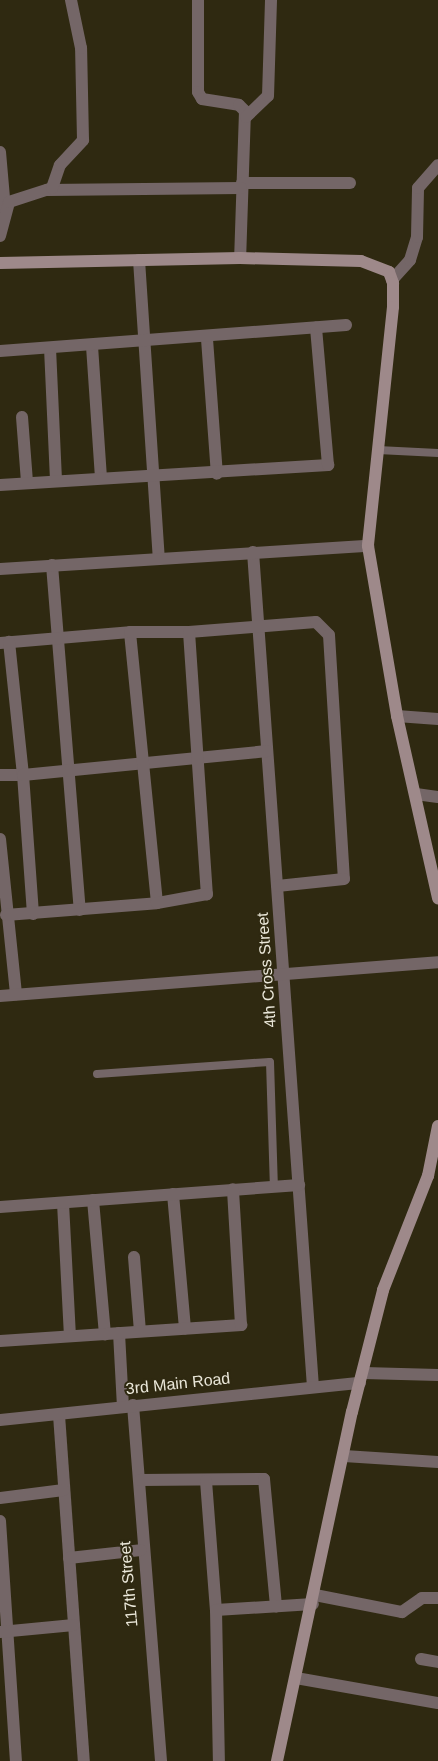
<!DOCTYPE html>
<style>
body{margin:0}
#map{position:relative;width:438px;height:1761px;overflow:hidden;background:#2f2911;font-family:Arial,sans-serif}
div>[style]{position:absolute}
.lane>*{height:8px;margin:-4px;padding:0 4px;transform-origin:4px;border-radius:4px;background:#746667}
.street>*{height:12px;margin:-6px;padding:0 6px;transform-origin:6px;border-radius:6px;background:#746667}
.secondary>*{height:12px;margin:-6px;padding:0 6px;transform-origin:6px;border-radius:6px;background:#9e898a}
span{translate:-50% -50%;white-space:nowrap;text-align:center;line-height:1.15;-webkit-text-stroke:4px #2f2911;paint-order:stroke}
.street-label{font-size:16px;color:#ebe8da}
</style>
<div id="map">
<div class="lane">
<div style="left:378px;top:450px;width:60px;rotate:2.9deg"></div>
<div style="left:97px;top:1074px;width:173px;rotate:-4deg"></div>
<div style="left:270px;top:1062px;width:125px;rotate:88.2deg"></div>
</div>
<div class="street">
<div style="left:198px;top:0;width:92px;rotate:90deg"></div>
<div style="left:198px;top:92px;width:8px;rotate:60deg"></div>
<div style="left:202px;top:99px;width:37px;rotate:9deg"></div>
<div style="left:239px;top:105px;width:8px;rotate:45deg"></div>
<div style="left:245px;top:111px;width:147px;rotate:91.9deg"></div>
<div style="left:246px;top:117px;width:30px;rotate:-44deg"></div>
<div style="left:268px;top:96px;width:96px;rotate:-88.2deg"></div>
<div style="left:0;top:152px;width:57px;rotate:85deg"></div>
<div style="left:242px;top:183px;width:108px"></div>
<div style="left:47px;top:190px;width:194px;rotate:-0.6deg"></div>
<div style="left:0;top:236px;width:35px;rotate:-75deg"></div>
<div style="left:9px;top:202px;width:45px;rotate:-18deg"></div>
<div style="left:52px;top:188px;width:24px;rotate:-71deg"></div>
<div style="left:60px;top:165px;width:34px;rotate:-47deg"></div>
<div style="left:83px;top:140px;width:92px;rotate:-91.2deg"></div>
<div style="left:81px;top:48px;width:49px;rotate:-101.8deg"></div>
<div style="left:139px;top:260px;width:299px;rotate:86.2deg"></div>
<div style="left:392px;top:280px;width:27px;rotate:-48deg"></div>
<div style="left:410px;top:260px;width:24px;rotate:-73deg"></div>
<div style="left:417px;top:237px;width:49px;rotate:-88.8deg"></div>
<div style="left:418px;top:188px;width:30px;rotate:-49deg"></div>
<div style="left:207px;top:339px;width:135px;rotate:85.8deg"></div>
<div style="left:92px;top:346px;width:131px;rotate:86.1deg"></div>
<div style="left:50px;top:348px;width:132px;rotate:87.4deg"></div>
<div style="left:0;top:351px;width:347px;rotate:-4.3deg"></div>
<div style="left:22px;top:417px;width:65px;rotate:85.6deg"></div>
<div style="left:0;top:485px;width:329px;rotate:-3.5deg"></div>
<div style="left:328px;top:465px;width:138px;rotate:-95deg"></div>
<div style="left:253px;top:552px;width:836px;rotate:85.89deg"></div>
<div style="left:52px;top:565px;width:346px;rotate:85.4deg"></div>
<div style="left:0;top:569px;width:369px;rotate:-3.6deg"></div>
<div style="left:189px;top:632px;width:127px;rotate:-4.5deg"></div>
<div style="left:316px;top:622px;width:18px;rotate:45deg"></div>
<div style="left:329px;top:635px;width:244px;rotate:86.5deg"></div>
<div style="left:344px;top:879px;width:67px;rotate:174deg"></div>
<div style="left:0;top:643px;width:130px;rotate:-4.8deg"></div>
<div style="left:397px;top:716px;width:41px;rotate:4.2deg"></div>
<div style="left:0;top:775px;width:23px"></div>
<div style="left:23px;top:775px;width:134px;rotate:-96deg"></div>
<div style="left:416px;top:794px;width:22px;rotate:8deg"></div>
<div style="left:0;top:839px;width:156px;rotate:84.1deg"></div>
<div style="left:33px;top:914px;width:139px;rotate:-94.1deg"></div>
<div style="left:23px;top:775px;width:245px;rotate:-5.6deg"></div>
<div style="left:6px;top:915px;width:151px;rotate:-4.5deg"></div>
<div style="left:157px;top:903px;width:272px;rotate:-95.7deg"></div>
<div style="left:130px;top:632px;width:59px"></div>
<div style="left:189px;top:632px;width:263px;rotate:86.1deg"></div>
<div style="left:207px;top:894px;width:51px;rotate:169.8deg"></div>
<div style="left:0;top:996px;width:439px;rotate:-4.4deg"></div>
<div style="left:173px;top:1194px;width:135px;rotate:84.9deg"></div>
<div style="left:93px;top:1200px;width:135px;rotate:84.9deg"></div>
<div style="left:63px;top:1203px;width:133px;rotate:87deg"></div>
<div style="left:0;top:1207px;width:300px;rotate:-4.2deg"></div>
<div style="left:134px;top:1257px;width:74px;rotate:85.4deg"></div>
<div style="left:119px;top:1333px;width:73px;rotate:86.9deg"></div>
<div style="left:0;top:1341px;width:242px;rotate:-3.8deg"></div>
<div style="left:241px;top:1325px;width:136px;rotate:-93.4deg"></div>
<div style="left:364px;top:1373px;width:74px;rotate:1.5deg"></div>
<div style="left:133px;top:1405px;width:357px;rotate:85.5deg"></div>
<div style="left:59px;top:1415px;width:347px;rotate:85.9deg"></div>
<div style="left:0;top:1420px;width:362px;rotate:-5.9deg"></div>
<div style="left:344px;top:1456px;width:94px;rotate:3.7deg"></div>
<div style="left:140px;top:1480px;width:124px;rotate:-0.5deg"></div>
<div style="left:264px;top:1479px;width:128px;rotate:84.6deg"></div>
<div style="left:206px;top:1481px;width:129px;rotate:85.6deg"></div>
<div style="left:216px;top:1610px;width:97px;rotate:-3.5deg"></div>
<div style="left:0;top:1498px;width:64px;rotate:-7.2deg"></div>
<div style="left:0;top:1521px;width:241px;rotate:86.2deg"></div>
<div style="left:69px;top:1558px;width:72px;rotate:-6.3deg"></div>
<div style="left:315px;top:1595px;width:89px;rotate:11.1deg"></div>
<div style="left:402px;top:1612px;width:24px;rotate:-35deg"></div>
<div style="left:422px;top:1598px;width:16px"></div>
<div style="left:216px;top:1610px;width:151px;rotate:88.9deg"></div>
<div style="left:0;top:1632px;width:74px;rotate:-5.4deg"></div>
<div style="left:421px;top:1659px;width:17px;rotate:10deg"></div>
<div style="left:296px;top:1678px;width:144px;rotate:10deg"></div>
</div>
<div class="secondary">
<div style="left:0;top:263px;width:240px;rotate:-1.2deg"></div>
<div style="left:240px;top:258px;width:121px;rotate:1.4deg"></div>
<div style="left:361px;top:261px;width:30px;rotate:21deg"></div>
<div style="left:389px;top:272px;width:12px;rotate:70deg"></div>
<div style="left:393px;top:283px;width:24px;rotate:90deg"></div>
<div style="left:393px;top:307px;width:240px;rotate:96deg"></div>
<div style="left:368px;top:546px;width:172px;rotate:80.3deg"></div>
<div style="left:397px;top:716px;width:187px;rotate:77.3deg"></div>
<div style="left:277px;top:1761px;width:357px;rotate:-77.9deg"></div>
<div style="left:352px;top:1412px;width:126px;rotate:-75.7deg"></div>
<div style="left:383px;top:1290px;width:123px;rotate:-68.5deg"></div>
<div style="left:428px;top:1176px;width:51px;rotate:-78.7deg"></div>
</div>
<div class="street-label">
<span style="left:267px;top:970px;rotate:-94deg">4th Cross Street</span>
<span style="left:178px;top:1384px;rotate:-6deg">3rd Main Road</span>
<span style="left:129px;top:1584px;rotate:-95deg">117th Street</span>
</div>
</div>
